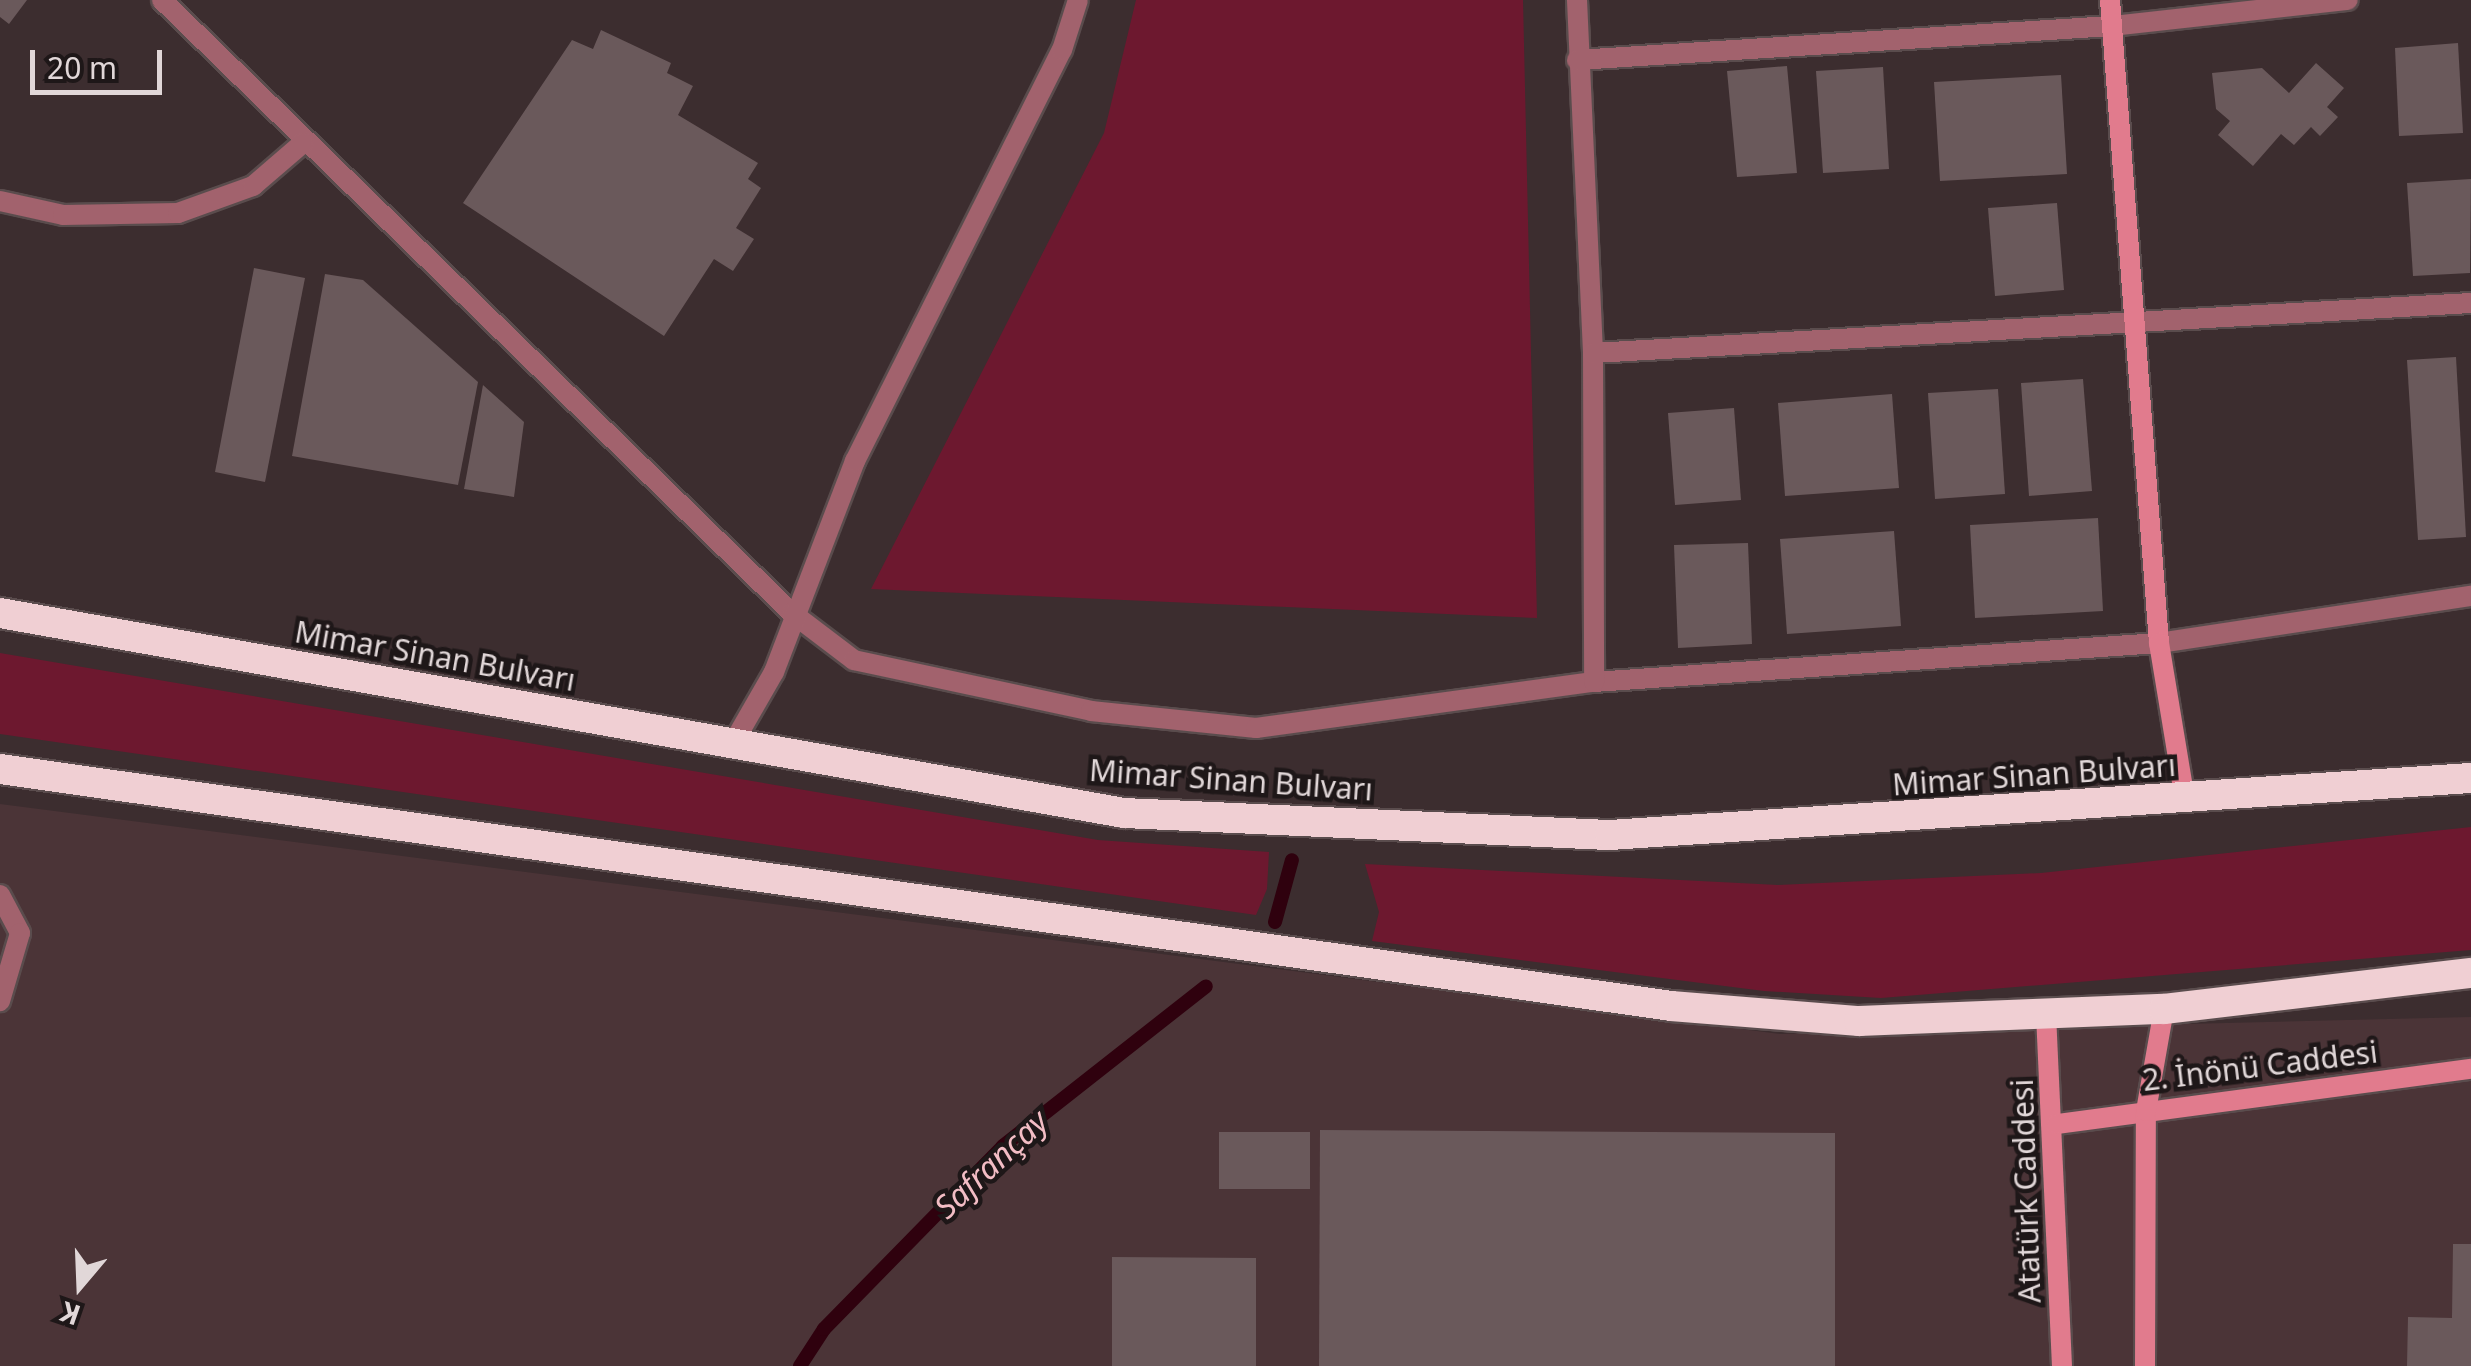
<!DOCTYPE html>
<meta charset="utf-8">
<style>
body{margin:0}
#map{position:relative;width:2471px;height:1366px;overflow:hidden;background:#3c2d2f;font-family:"Noto Sans",sans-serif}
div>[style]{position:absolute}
.built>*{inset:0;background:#4b3437}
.green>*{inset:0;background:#6d182f}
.stream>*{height:14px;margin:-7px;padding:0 7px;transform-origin:7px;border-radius:7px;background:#2f010e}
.building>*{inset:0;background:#6a595b}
.roads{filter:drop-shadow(2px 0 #5a4c4d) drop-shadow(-2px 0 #5a4c4d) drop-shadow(0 2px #5a4c4d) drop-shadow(0 -2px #5a4c4d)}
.street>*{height:20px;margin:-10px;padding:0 10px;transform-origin:10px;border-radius:10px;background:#a2626d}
.secondary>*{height:20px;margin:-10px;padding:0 10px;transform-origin:10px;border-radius:10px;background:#e17b8d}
.highway>*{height:30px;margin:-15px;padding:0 15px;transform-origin:15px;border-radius:15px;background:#f0cfd3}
span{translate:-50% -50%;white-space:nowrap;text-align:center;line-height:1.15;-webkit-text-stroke:9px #1e1718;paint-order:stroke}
.street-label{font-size:30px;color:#e1d7d8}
.water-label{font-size:32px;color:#f3bdc5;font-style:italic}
.north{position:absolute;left:30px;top:1236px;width:100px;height:100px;-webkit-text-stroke:8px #1e1718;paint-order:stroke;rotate:199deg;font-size:28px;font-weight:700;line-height:40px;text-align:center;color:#e1d7d8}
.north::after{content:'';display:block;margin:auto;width:35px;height:45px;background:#e1d7d8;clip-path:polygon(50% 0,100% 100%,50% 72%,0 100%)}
.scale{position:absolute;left:30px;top:50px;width:132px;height:45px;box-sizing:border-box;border:5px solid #e1d7d8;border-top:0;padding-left:12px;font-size:30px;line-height:35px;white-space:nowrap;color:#e1d7d8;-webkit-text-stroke:8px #1e1718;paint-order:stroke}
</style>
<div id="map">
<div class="built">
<div style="clip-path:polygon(0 804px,1780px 1034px,2471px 1017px,2471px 1366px,0 1366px)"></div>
</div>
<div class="green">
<div style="clip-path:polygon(1136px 0,1523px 0,1537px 618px,871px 589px,1104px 133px)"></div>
<div style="clip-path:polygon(0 653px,1098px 840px,1269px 852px,1267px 889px,1256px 915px,0 734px)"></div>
<div style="clip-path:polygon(2471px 827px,2471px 950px,1881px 998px,1764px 991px,1372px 941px,1379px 912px,1365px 864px,1778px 885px,2041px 873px)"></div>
</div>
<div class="stream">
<div style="left:1275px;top:922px;width:64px;rotate:-74.7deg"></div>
<div style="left:800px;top:1366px;width:44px;rotate:-57deg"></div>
<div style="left:824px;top:1329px;width:256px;rotate:-45.6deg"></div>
<div style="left:1003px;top:1146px;width:258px;rotate:-38.2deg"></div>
</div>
<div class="building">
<div style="clip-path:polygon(0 0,27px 0,9px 24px,0 17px)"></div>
<div style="clip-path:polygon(601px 30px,671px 63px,667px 73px,693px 86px,678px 115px,758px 163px,748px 179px,761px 188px,736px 228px,754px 239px,733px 271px,714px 259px,664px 336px,463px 203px,572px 40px,593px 49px)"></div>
<div style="clip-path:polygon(2458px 43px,2463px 133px,2399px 136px,2395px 48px)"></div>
<div style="clip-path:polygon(2316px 63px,2344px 88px,2327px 107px,2338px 117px,2320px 136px,2311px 127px,2294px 145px,2281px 134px,2253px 166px,2218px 135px,2230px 121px,2216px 109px,2212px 73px,2262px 68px,2289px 93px)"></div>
<div style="clip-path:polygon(1787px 66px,1797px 173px,1737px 177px,1727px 71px)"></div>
<div style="clip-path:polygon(1883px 67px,1889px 169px,1823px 173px,1816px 71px)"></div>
<div style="clip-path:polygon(2061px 75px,2067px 174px,1940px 181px,1934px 82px)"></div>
<div style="clip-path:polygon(2471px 179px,2470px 273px,2413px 276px,2407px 183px)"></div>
<div style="clip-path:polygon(2057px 203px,2064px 290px,1995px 296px,1988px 208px)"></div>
<div style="clip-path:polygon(254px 268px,305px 278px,265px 482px,215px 472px)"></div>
<div style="clip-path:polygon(325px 274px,363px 280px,478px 382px,458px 485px,292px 456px)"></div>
<div style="clip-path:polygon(2456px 357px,2466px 537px,2418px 540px,2407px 360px)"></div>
<div style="clip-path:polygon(2083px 379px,2092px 491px,2029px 496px,2021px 383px)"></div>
<div style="clip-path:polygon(483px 385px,524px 422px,514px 497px,464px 489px)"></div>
<div style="clip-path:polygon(1998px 389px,2005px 494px,1935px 499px,1928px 393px)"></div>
<div style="clip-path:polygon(1892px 394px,1899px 488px,1785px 496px,1778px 403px)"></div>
<div style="clip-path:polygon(1734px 408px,1741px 500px,1675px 505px,1668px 413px)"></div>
<div style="clip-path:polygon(2098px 518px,2103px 611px,1975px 618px,1970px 525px)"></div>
<div style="clip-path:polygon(1894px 531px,1901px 626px,1787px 634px,1780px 539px)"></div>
<div style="clip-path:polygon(1748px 543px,1752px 644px,1678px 648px,1674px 545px)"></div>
<div style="clip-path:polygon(1320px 1130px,1835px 1133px,1835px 1366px,1319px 1366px)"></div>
<div style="clip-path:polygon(1219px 1132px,1310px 1132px,1310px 1189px,1219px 1189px)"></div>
<div style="clip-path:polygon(2453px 1244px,2471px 1244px,2471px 1366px,2407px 1366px,2408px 1317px,2452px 1318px)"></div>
<div style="clip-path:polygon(1112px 1257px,1256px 1258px,1256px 1366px,1112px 1366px)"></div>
</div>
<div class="roads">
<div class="street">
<div style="left:162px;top:0;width:879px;rotate:44.22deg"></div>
<div style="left:792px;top:613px;width:78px;rotate:37.2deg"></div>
<div style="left:854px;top:660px;width:242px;rotate:12.1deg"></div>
<div style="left:1091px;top:711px;width:166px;rotate:5.9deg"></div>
<div style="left:1256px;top:728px;width:341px;rotate:-7.8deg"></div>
<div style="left:1594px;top:682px;width:566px;rotate:-3.95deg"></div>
<div style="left:2159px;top:643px;width:316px;rotate:-8.6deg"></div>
<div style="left:1577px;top:0;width:353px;rotate:87.4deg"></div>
<div style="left:1593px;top:353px;width:329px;rotate:89.8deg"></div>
<div style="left:1577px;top:60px;width:536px;rotate:-3.64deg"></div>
<div style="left:2112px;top:26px;width:237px;rotate:-6.3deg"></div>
<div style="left:0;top:201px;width:65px;rotate:12.5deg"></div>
<div style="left:63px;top:215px;width:115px;rotate:-1deg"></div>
<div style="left:178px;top:213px;width:80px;rotate:-19.8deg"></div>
<div style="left:253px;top:186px;width:66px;rotate:-40.7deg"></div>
<div style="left:1593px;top:353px;width:879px;rotate:-3.26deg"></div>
<div style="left:732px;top:745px;width:84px;rotate:-60.1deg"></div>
<div style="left:774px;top:672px;width:226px;rotate:-69deg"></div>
<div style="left:855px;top:461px;width:460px;rotate:-63.3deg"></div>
<div style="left:1062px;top:50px;width:52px;rotate:-72.3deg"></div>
<div style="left:0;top:895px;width:43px;rotate:62.2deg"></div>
<div style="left:20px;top:933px;width:71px;rotate:106.4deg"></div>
</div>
<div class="secondary">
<div style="left:2110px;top:0;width:645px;rotate:85.64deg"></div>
<div style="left:2159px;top:643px;width:159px;rotate:80.6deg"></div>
<div style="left:2046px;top:1014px;width:352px;rotate:87.4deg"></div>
<div style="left:2057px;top:1124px;width:418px;rotate:-7.6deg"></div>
<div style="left:2145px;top:1366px;width:255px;rotate:-89.8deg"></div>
<div style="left:2146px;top:1111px;width:104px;rotate:-80deg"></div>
</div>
<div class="highway">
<div style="left:0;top:613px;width:1142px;rotate:10.09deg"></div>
<div style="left:1124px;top:813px;width:486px;rotate:2.6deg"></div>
<div style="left:1610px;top:835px;width:863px;rotate:-3.79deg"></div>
<div style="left:0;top:769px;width:1688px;rotate:8.07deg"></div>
<div style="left:1671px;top:1006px;width:189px;rotate:4.6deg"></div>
<div style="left:1859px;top:1021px;width:305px;rotate:-2.3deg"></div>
<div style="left:2164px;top:1009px;width:309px;rotate:-6.7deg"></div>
</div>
</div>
<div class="street-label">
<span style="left:435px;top:656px;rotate:10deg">Mimar Sinan Bulvarı</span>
<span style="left:2034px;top:775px;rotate:-4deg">Mimar Sinan Bulvarı</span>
<span style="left:1231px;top:780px;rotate:4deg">Mimar Sinan Bulvarı</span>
<span style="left:2260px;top:1066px;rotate:-7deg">2. İnönü Caddesi</span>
<span style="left:2026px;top:1191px;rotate:-92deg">Atatürk Caddesi</span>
</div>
<div class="water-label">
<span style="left:991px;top:1164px;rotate:-43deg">Safrançay</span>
</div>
<div class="north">K</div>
<div class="scale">20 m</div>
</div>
